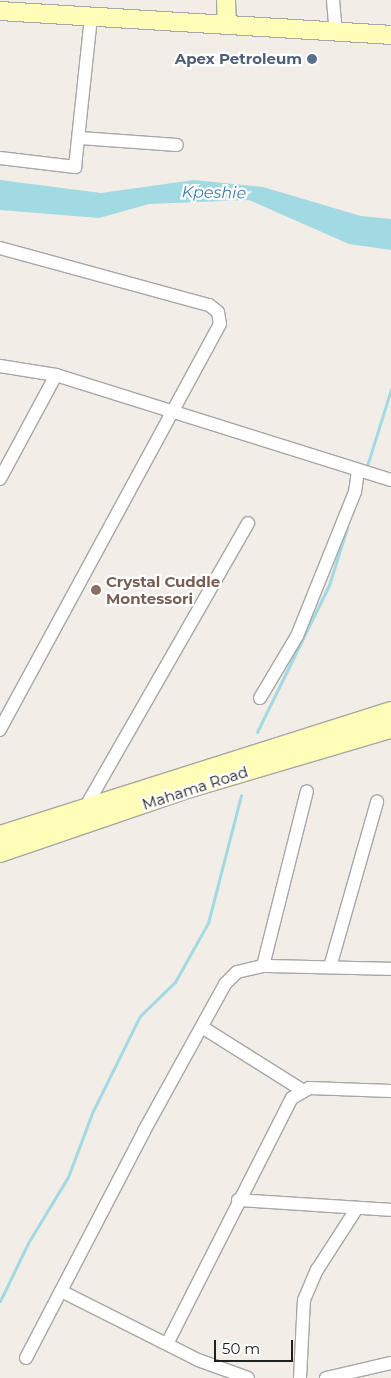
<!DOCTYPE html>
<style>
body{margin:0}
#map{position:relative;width:391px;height:1378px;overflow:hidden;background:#f2ede6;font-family:Montserrat,sans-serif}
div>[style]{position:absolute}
.water>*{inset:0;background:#a2dae3}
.stream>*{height:3px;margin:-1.5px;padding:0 1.5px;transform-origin:1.5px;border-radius:1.5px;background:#a2dae3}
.roads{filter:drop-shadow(1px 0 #a7a7a7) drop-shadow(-1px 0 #a7a7a7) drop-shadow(0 1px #a7a7a7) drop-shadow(0 -1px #a7a7a7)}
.street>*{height:12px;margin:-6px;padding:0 6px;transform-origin:6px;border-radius:6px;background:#fff}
.secondary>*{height:18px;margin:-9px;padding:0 9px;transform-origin:9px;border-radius:9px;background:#fffdb7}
.dots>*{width:14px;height:14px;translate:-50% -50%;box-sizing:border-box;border:2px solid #fff;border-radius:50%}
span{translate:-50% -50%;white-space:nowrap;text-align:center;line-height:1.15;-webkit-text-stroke:4.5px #fff;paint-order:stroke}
.service-label{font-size:15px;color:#4e5e75;font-weight:700}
.right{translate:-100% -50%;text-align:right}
.education-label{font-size:15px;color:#785e54;font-weight:700}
.left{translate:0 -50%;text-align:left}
.street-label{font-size:15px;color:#202020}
.water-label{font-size:16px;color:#3d7baa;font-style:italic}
.scale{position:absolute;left:214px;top:1340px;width:79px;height:22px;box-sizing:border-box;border:2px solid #202020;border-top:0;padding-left:6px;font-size:15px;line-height:18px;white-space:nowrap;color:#202020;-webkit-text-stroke:4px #fff;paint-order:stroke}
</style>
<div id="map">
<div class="water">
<div style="clip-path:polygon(0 180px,101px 193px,194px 180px,263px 187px,361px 216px,391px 219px,391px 250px,349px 244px,249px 200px,149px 204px,99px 218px,0 210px)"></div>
</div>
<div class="stream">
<div style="left:366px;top:469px;width:84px;rotate:-72.6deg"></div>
<div style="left:257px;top:732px;width:164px;rotate:-63.9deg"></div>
<div style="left:329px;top:585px;width:60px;rotate:-72.5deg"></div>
<div style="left:0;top:1301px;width:64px;rotate:-64.2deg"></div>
<div style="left:28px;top:1243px;width:77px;rotate:-58.8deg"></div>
<div style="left:68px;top:1177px;width:68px;rotate:-69.4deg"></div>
<div style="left:92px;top:1113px;width:108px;rotate:-63.7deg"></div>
<div style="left:140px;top:1016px;width:49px;rotate:-44.2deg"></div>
<div style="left:175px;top:982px;width:68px;rotate:-60.8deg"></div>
<div style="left:208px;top:923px;width:132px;rotate:-75.5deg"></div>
</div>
<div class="roads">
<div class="street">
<div style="left:333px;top:0;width:32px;rotate:85deg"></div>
<div style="left:80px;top:138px;width:97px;rotate:4.1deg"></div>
<div style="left:0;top:158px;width:76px;rotate:6.8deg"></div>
<div style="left:75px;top:167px;width:151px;rotate:-83.9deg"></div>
<div style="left:0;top:248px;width:217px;rotate:15.3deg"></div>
<div style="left:209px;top:305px;width:11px;rotate:38deg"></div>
<div style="left:218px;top:312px;width:12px;rotate:81deg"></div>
<div style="left:220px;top:324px;width:462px;rotate:118.5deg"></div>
<div style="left:0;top:366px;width:57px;rotate:9.1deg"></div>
<div style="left:56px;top:375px;width:351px;rotate:17.4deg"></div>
<div style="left:0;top:479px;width:118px;rotate:-61.7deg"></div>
<div style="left:260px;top:698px;width:72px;rotate:-59.2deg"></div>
<div style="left:297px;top:636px;width:155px;rotate:-68.1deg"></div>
<div style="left:355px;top:492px;width:22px;rotate:-82deg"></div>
<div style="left:86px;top:806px;width:326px;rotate:-60.2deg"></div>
<div style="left:263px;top:966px;width:180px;rotate:-75.9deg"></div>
<div style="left:330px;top:967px;width:172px;rotate:-74.1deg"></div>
<div style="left:202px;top:1027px;width:118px;rotate:32.2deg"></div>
<div style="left:238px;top:1200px;width:153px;rotate:3.7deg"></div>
<div style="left:61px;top:1291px;width:153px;rotate:26.7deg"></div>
<div style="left:198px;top:1360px;width:53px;rotate:19.8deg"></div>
<div style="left:168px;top:1342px;width:274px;rotate:-63.1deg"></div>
<div style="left:292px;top:1098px;width:20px;rotate:-30deg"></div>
<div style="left:309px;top:1088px;width:82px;rotate:2.1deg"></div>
<div style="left:26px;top:1358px;width:256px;rotate:-62.5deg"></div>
<div style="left:144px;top:1131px;width:168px;rotate:-61.1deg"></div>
<div style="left:225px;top:984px;width:17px;rotate:-45deg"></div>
<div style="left:237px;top:972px;width:27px;rotate:-13deg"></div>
<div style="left:263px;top:966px;width:128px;rotate:1.3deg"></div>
<div style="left:300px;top:1378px;width:78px;rotate:-87.1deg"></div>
<div style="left:304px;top:1300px;width:33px;rotate:-67deg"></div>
<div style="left:317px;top:1270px;width:74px;rotate:-57.2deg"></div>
<div style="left:326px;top:1378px;width:67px;rotate:-13deg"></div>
</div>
<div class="secondary">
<div style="left:226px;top:0;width:25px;rotate:88deg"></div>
<div style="left:0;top:11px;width:392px;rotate:3.5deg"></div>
<div style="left:0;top:835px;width:410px;rotate:-17.6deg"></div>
<div style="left:0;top:853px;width:201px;rotate:-18.9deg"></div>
<div style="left:190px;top:788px;width:209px;rotate:-16.4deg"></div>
</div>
</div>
<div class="dots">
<div style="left:312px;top:59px;background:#5c6f8a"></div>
<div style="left:96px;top:590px;background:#8d6e63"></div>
</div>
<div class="service-label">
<span class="right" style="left:302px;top:59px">Apex Petroleum</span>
</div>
<div class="education-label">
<span class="left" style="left:106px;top:590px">Crystal Cuddle<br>Montessori</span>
</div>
<div class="street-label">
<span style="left:195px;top:788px;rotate:-18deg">Mahama Road</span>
</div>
<div class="water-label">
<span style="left:214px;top:193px;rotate:1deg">Kpeshie</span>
</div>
<div class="scale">50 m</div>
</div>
